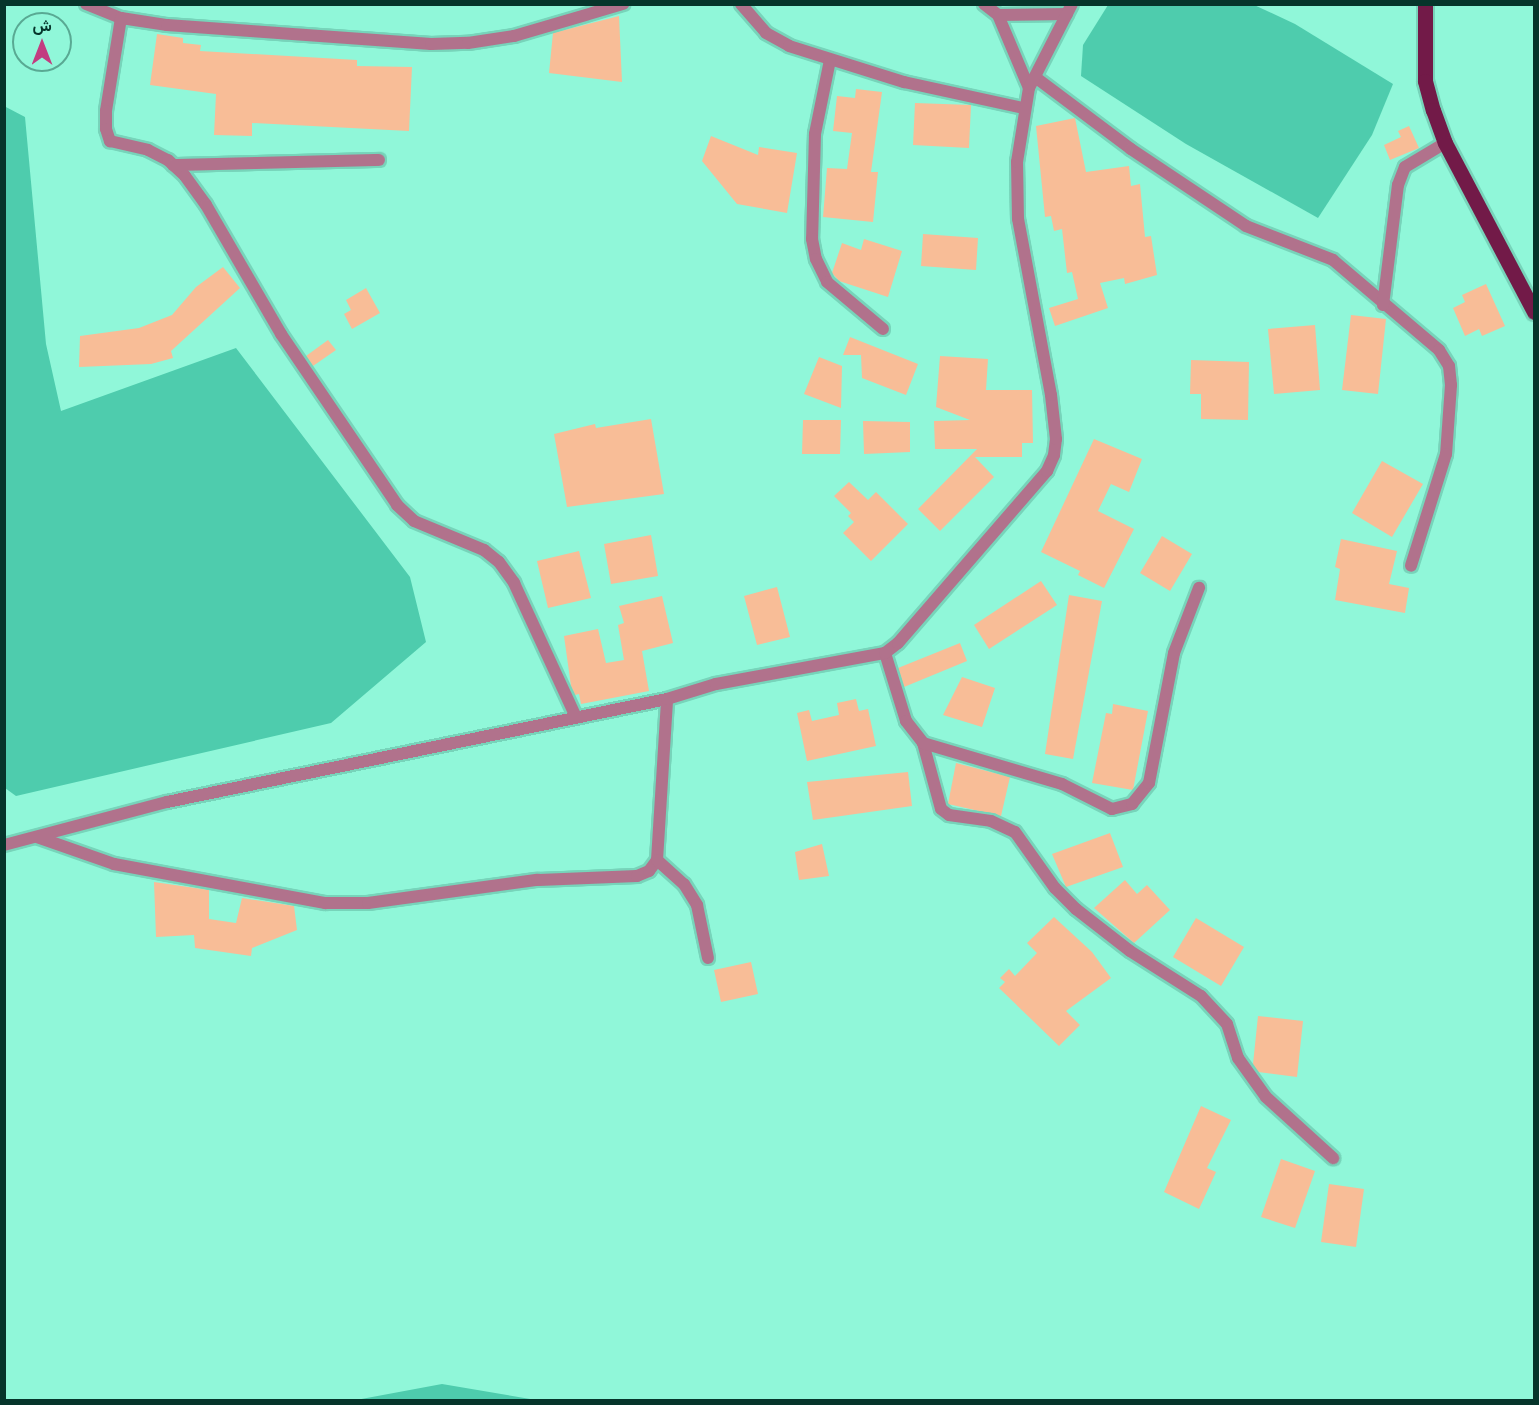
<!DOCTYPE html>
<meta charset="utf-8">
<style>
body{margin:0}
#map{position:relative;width:1539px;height:1405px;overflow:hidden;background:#90f7d9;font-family:"Fira Sans",Vazirmatn,sans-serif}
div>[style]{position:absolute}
.green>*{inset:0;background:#4eccad}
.building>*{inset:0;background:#f8bd97}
.roads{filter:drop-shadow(2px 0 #77d4ba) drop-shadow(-2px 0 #77d4ba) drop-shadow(0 2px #77d4ba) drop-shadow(0 -2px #77d4ba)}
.minor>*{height:12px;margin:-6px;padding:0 6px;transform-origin:6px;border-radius:6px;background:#b1728c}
.tertiary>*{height:12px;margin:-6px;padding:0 6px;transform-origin:6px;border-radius:6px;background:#b1728c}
.primary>*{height:15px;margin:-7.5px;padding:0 7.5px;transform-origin:7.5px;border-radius:7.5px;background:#721a48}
span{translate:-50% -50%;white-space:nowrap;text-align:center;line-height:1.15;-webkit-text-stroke:6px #90f7d9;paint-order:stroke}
.frame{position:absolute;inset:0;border:6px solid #06352b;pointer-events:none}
.north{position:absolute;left:12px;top:12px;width:60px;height:60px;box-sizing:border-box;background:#90f7d9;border:2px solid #59a993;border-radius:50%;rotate:0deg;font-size:16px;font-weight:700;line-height:24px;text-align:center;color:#06352b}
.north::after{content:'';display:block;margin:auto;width:21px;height:27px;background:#c23d80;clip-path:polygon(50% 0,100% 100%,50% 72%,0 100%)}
</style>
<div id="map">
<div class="green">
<div style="clip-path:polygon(1252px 4px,1295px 24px,1393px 84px,1372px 135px,1318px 218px,1186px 144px,1081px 76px,1083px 45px,1108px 5px)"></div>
<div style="clip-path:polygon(4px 106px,25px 117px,46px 344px,61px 411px,236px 348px,410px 577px,426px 642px,331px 723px,16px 796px,5px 788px)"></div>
<div style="clip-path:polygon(442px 1384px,536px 1400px,356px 1400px)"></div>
</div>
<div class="building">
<div style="clip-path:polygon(619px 16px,622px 82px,549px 73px,553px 33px)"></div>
<div style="clip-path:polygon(157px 34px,183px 38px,183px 43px,201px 45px,200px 51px,357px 60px,357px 66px,412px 67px,409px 131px,252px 123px,252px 136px,214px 135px,216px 94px,150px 85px)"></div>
<div style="clip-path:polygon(856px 89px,882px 92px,871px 172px,878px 172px,873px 222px,823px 217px,827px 168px,847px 169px,852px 133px,833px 131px,837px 96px,855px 98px)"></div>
<div style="clip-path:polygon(915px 103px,971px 105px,969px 148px,913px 145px)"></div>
<div style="clip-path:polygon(1075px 118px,1086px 172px,1129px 166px,1131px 186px,1140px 184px,1145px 237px,1151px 236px,1157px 275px,1125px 284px,1124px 278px,1100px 283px,1108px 308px,1055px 326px,1049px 308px,1078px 299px,1072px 272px,1067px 273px,1062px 229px,1054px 231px,1051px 216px,1045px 217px,1036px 126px)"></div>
<div style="clip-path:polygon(1409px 126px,1419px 148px,1390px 160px,1384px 145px,1401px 137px,1398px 131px)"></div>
<div style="clip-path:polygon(711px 136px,758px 155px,759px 147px,797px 153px,787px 213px,737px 204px,702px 161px)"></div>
<div style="clip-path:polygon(923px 234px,978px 238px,976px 270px,921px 266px)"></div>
<div style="clip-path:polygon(864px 239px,902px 251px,888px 297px,839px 281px,832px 273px,842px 243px,861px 250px)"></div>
<div style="clip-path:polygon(223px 267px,240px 288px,171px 351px,173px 358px,151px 364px,79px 367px,80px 336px,139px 328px,172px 315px,196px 287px)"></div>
<div style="clip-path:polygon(1486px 284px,1505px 326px,1482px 336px,1479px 329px,1465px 336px,1453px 308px,1465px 302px,1462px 295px)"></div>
<div style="clip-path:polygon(366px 288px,380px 313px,352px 329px,344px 314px,351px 310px,346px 300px)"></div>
<div style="clip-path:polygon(1351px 315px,1386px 319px,1378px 394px,1342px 390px)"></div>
<div style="clip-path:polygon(1315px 325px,1320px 390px,1274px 394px,1268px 329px)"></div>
<div style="clip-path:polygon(850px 337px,918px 364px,906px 395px,862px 378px,861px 355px,843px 355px)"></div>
<div style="clip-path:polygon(328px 340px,336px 350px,313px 366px,306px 356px)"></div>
<div style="clip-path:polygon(940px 356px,988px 359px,986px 390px,1032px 390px,1033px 443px,1022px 443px,1022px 457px,975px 457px,994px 477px,940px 531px,918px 509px,977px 449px,935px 449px,934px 421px,970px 420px,936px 407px)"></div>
<div style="clip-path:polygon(819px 357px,842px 366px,841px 408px,804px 394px)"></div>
<div style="clip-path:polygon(1191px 360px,1249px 362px,1248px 420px,1201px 419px,1201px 394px,1190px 394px)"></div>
<div style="clip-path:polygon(651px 419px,664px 494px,567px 507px,554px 434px,595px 424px,596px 428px)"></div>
<div style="clip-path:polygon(803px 420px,841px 420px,840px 454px,802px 454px)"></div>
<div style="clip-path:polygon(863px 421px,910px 422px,910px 452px,864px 454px)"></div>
<div style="clip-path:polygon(1094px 439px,1142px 459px,1129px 492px,1111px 484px,1098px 511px,1134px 529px,1104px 588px,1078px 575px,1080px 571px,1041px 552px)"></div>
<div style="clip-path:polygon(1382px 461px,1423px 484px,1392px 537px,1352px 513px)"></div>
<div style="clip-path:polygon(849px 482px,868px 500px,876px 492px,908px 524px,871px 561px,843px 533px,854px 522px,848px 516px,851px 513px,834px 496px)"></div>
<div style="clip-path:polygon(651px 535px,658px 576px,611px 584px,604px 544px)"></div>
<div style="clip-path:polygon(1162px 536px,1192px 554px,1170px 591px,1140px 573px)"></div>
<div style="clip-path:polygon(1341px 539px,1397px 551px,1389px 584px,1409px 588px,1405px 613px,1335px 600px,1340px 569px,1335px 567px)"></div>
<div style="clip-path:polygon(579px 551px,591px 598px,548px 608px,537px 561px)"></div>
<div style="clip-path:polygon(1041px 581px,1057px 605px,989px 649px,974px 625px)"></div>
<div style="clip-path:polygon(777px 587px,790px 637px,757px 645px,744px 596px)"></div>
<div style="clip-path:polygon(1069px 595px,1102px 601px,1073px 759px,1045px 754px)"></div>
<div style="clip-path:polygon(662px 596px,673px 643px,642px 651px,649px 691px,581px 704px,579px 694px,575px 695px,571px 686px,564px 636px,598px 629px,606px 663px,624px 660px,618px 625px,624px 623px,619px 606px)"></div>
<div style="clip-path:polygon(960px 643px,967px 661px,904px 687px,898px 668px)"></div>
<div style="clip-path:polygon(962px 677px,995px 688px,982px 727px,943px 715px)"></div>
<div style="clip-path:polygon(856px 699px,859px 711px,868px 709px,876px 746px,807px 761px,797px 713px,809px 710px,812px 721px,839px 715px,837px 703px)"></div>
<div style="clip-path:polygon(1113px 704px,1148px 711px,1133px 790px,1092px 783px,1106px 713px,1112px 714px)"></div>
<div style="clip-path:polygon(956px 763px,1010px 777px,1001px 816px,948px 804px)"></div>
<div style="clip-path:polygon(908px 772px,912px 806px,813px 820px,807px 782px)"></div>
<div style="clip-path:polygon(1110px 833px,1123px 867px,1066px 887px,1052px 854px)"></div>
<div style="clip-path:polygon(822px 844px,829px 876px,799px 880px,795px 852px)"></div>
<div style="clip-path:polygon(1125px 880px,1137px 894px,1147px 885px,1170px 910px,1134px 943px,1094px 908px)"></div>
<div style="clip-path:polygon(154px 882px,209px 890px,209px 919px,236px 923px,242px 898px,294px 906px,297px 930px,252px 948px,251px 956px,195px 948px,194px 935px,156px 937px)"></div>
<div style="clip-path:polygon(1054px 917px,1092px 952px,1111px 978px,1066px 1011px,1080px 1025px,1059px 1046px,999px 988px,1005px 982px,1000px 978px,1009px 969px,1015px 976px,1037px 953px,1027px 943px)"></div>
<div style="clip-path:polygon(1196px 918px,1244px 947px,1221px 986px,1173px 957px)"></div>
<div style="clip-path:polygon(751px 962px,758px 994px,721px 1002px,714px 970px)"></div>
<div style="clip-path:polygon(1258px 1016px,1303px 1021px,1297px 1077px,1258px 1072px,1253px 1064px)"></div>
<div style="clip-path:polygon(1201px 1106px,1231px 1120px,1207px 1168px,1216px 1172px,1199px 1209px,1164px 1192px)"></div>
<div style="clip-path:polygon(1281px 1159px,1315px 1171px,1295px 1228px,1261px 1217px)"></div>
<div style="clip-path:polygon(1329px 1184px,1364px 1189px,1356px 1247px,1321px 1242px)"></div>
</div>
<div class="roads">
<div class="minor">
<div style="left:86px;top:4px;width:38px;rotate:22deg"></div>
<div style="left:121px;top:18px;width:47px;rotate:8.7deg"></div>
<div style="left:167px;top:25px;width:265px;rotate:4.1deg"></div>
<div style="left:431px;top:44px;width:37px;rotate:-2deg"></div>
<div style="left:468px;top:43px;width:47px;rotate:-8.7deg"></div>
<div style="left:514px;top:36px;width:114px;rotate:-16.4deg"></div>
<div style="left:741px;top:4px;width:38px;rotate:49deg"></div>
<div style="left:766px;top:33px;width:26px;rotate:29deg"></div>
<div style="left:789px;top:46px;width:121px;rotate:17.4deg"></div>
<div style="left:904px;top:82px;width:122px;rotate:12.3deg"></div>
<div style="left:984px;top:4px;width:18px;rotate:38deg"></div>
<div style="left:998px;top:15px;width:79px;rotate:67deg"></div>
<div style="left:998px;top:15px;width:69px;rotate:-0.8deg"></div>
<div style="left:121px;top:18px;width:94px;rotate:99.2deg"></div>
<div style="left:106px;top:111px;width:18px;rotate:90deg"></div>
<div style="left:106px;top:129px;width:13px;rotate:72deg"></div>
<div style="left:110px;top:141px;width:39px;rotate:13deg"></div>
<div style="left:148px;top:150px;width:22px;rotate:27deg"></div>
<div style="left:168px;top:160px;width:23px;rotate:43deg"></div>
<div style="left:185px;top:176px;width:36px;rotate:54deg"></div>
<div style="left:206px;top:205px;width:149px;rotate:59.8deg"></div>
<div style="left:281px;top:334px;width:207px;rotate:55.8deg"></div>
<div style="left:397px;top:505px;width:23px;rotate:43deg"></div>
<div style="left:414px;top:521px;width:76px;rotate:22.5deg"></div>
<div style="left:484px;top:550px;width:19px;rotate:39deg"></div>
<div style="left:499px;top:562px;width:26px;rotate:54deg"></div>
<div style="left:514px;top:583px;width:148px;rotate:65.2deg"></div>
<div style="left:830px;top:60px;width:76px;rotate:101.5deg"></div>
<div style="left:815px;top:134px;width:105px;rotate:91.6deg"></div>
<div style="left:812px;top:239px;width:20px;rotate:79deg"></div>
<div style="left:816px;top:259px;width:25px;rotate:64deg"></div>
<div style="left:827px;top:282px;width:73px;rotate:40deg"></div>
<div style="left:1035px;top:77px;width:120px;rotate:36.9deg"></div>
<div style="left:1131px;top:149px;width:138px;rotate:33.8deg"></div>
<div style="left:1246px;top:226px;width:93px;rotate:21.3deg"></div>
<div style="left:1333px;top:260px;width:139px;rotate:40.3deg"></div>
<div style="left:1439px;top:350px;width:19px;rotate:58deg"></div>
<div style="left:1449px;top:366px;width:19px;rotate:84deg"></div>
<div style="left:1451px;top:385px;width:69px;rotate:94.1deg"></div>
<div style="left:1446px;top:454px;width:117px;rotate:107.4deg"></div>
<div style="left:173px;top:165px;width:206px;rotate:-1.4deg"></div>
<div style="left:1383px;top:305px;width:121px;rotate:-82.9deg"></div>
<div style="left:1398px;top:185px;width:19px;rotate:-69deg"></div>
<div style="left:1405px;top:167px;width:47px;rotate:-31deg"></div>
<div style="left:885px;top:653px;width:71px;rotate:72.8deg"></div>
<div style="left:906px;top:721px;width:28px;rotate:52deg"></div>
<div style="left:923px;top:743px;width:68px;rotate:74.7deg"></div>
<div style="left:941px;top:809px;width:10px;rotate:37deg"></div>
<div style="left:949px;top:815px;width:42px;rotate:8.1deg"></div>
<div style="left:991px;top:821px;width:26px;rotate:25deg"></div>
<div style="left:1015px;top:832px;width:69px;rotate:54.5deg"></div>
<div style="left:1055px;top:888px;width:30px;rotate:45deg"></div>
<div style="left:1076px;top:909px;width:68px;rotate:37.9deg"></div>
<div style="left:1130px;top:951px;width:84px;rotate:32.4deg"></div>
<div style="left:1201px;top:996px;width:38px;rotate:47deg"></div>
<div style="left:1227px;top:1024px;width:36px;rotate:72deg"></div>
<div style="left:1238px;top:1058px;width:48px;rotate:54.3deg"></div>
<div style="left:1266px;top:1097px;width:91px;rotate:42.3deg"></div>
<div style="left:923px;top:743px;width:145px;rotate:16.4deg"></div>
<div style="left:1062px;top:784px;width:56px;rotate:26.6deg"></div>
<div style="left:1112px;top:809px;width:21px;rotate:-14deg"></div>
<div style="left:1132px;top:804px;width:27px;rotate:-51deg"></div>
<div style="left:1149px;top:783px;width:132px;rotate:-79.1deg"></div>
<div style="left:1174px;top:653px;width:70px;rotate:-69deg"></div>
<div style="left:37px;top:837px;width:82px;rotate:19.3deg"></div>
<div style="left:114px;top:864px;width:215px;rotate:10.5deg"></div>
<div style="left:325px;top:903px;width:43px"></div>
<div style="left:368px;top:903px;width:171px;rotate:-7.8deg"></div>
<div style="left:537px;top:880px;width:100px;rotate:-2.3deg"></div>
<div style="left:637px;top:876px;width:13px;rotate:-23deg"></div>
<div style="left:649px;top:871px;width:14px;rotate:-54deg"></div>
<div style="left:657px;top:860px;width:161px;rotate:-86.4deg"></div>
<div style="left:657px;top:860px;width:36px;rotate:42deg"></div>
<div style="left:684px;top:884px;width:25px;rotate:58deg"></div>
<div style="left:697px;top:905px;width:54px;rotate:78.3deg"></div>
</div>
<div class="tertiary">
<div style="left:4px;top:845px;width:169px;rotate:-14.8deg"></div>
<div style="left:167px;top:802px;width:510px;rotate:-11.64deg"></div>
<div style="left:667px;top:699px;width:51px;rotate:-17deg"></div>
<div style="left:716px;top:684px;width:172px;rotate:-10.4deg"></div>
<div style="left:885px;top:653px;width:16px;rotate:-38deg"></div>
<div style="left:898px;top:643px;width:228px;rotate:-49.1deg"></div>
<div style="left:1047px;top:471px;width:17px;rotate:-66deg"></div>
<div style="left:1054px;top:455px;width:16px;rotate:-83deg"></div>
<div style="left:1056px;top:439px;width:44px;rotate:-96.5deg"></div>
<div style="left:1051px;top:395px;width:179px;rotate:-100.6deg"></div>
<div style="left:1018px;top:219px;width:57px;rotate:-91deg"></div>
<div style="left:1017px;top:162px;width:75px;rotate:-80.8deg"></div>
<div style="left:1029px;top:88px;width:94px;rotate:-62.9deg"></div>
</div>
<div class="primary">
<div style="left:1425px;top:4px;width:77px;rotate:90deg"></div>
<div style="left:1425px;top:81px;width:30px;rotate:75deg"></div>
<div style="left:1433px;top:110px;width:35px;rotate:70deg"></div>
<div style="left:1445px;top:143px;width:191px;rotate:62.2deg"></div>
</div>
</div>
<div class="frame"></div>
<div class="north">ش</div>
</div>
